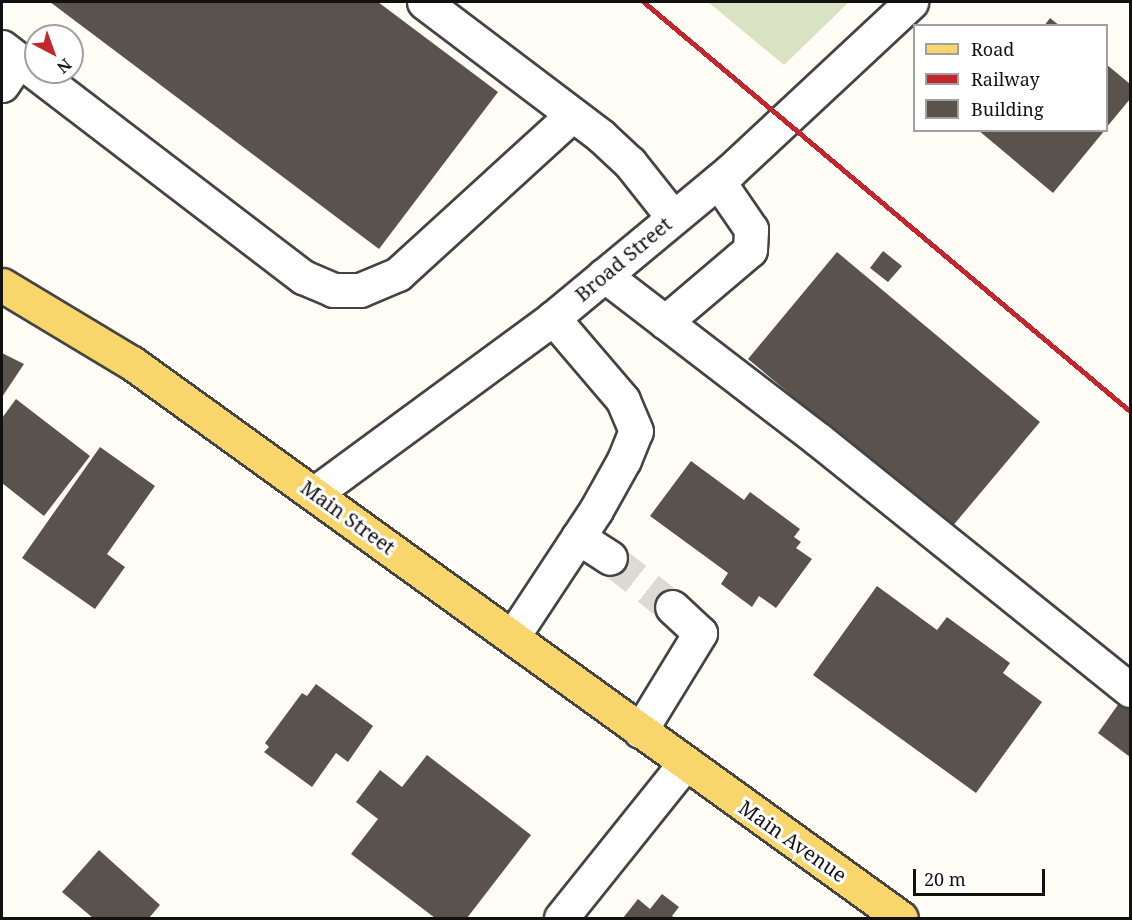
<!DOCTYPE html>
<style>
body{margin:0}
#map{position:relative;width:1132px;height:920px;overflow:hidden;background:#fffdf5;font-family:"Noto Serif",serif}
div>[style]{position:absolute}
.cemetery>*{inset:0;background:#d9e3c4}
.building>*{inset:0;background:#5a524d}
.minor-tunnel>*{height:33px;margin-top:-16.5px;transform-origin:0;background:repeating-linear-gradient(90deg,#dbdad3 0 33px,transparent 0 49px)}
.roads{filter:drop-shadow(2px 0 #444) drop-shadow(-2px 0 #444) drop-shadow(0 2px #444) drop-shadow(0 -2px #444)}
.minor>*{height:33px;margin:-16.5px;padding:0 16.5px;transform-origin:16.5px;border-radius:16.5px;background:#fff}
.major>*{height:33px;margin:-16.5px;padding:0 16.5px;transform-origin:16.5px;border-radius:16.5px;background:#f9d66b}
.rail>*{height:4.5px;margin:-2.25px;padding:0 2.25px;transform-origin:2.25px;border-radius:2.25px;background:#c4262e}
span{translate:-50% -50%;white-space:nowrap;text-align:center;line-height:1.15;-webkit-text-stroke:6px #fff;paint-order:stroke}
.street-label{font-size:20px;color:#111}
.frame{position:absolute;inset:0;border:3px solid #111;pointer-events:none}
.legend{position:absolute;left:913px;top:24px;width:195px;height:108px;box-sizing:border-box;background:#fff;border:2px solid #a0a0a0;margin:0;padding:8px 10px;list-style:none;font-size:18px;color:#111}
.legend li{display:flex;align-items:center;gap:12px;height:30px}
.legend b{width:30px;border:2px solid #a0a0a0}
.north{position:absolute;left:24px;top:24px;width:60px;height:60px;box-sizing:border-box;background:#fff;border:2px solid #a0a0a0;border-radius:50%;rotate:139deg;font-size:16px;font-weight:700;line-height:24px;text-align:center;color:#111}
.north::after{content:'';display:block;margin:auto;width:21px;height:27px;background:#c4262e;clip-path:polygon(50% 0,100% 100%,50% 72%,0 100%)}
.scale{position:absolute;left:913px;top:869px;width:132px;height:27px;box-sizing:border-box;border:3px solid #111;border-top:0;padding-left:8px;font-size:18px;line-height:21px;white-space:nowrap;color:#111;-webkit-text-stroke:4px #fff;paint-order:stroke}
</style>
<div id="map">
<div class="cemetery">
<div style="clip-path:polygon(708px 2px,849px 2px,784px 65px)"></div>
</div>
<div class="building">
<div style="clip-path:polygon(50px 2px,378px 2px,498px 92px,379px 249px)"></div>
<div style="clip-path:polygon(1050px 18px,1060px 26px,1044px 26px)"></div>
<div style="clip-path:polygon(1106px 64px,1130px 84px,1130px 99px,1106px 128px)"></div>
<div style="clip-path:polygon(978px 130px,1105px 130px,1053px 193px)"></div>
<div style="clip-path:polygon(883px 251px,902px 266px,888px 282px,870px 268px)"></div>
<div style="clip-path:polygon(837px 252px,1040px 422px,951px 528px,748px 359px)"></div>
<div style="clip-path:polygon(2px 353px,24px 364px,2px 397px)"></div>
<div style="clip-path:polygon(16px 399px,90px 456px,44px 516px,2px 483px,2px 418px)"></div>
<div style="clip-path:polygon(100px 447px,155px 486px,107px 554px,125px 567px,95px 609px,22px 558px)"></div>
<div style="clip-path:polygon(691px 461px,744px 500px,750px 492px,800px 529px,794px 537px,801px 542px,796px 548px,812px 559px,776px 608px,759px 596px,752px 607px,721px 584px,728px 573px,650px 516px)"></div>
<div style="clip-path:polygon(877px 586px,937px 630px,947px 617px,1010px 663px,1003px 673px,1042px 702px,976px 793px,813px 675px)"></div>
<div style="clip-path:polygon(316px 684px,373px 726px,348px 762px,336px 753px,312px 787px,264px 752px,269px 747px,265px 743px,302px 693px,307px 696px)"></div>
<div style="clip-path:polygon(1122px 699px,1130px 706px,1130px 757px,1098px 733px)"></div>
<div style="clip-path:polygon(427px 755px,531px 835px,467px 918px,435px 918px,351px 854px,378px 819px,356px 802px,380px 770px,402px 787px)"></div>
<div style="clip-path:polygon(99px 850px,160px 905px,149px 918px,93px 918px,62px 892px)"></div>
<div style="clip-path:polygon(662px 894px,679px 907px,672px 916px,675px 918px,623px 918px,638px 899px,650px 909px)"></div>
</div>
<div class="minor-tunnel">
<div style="left:610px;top:558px;width:79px;rotate:38.3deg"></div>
</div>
<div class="roads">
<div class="minor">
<div style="left:424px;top:2px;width:222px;rotate:37.1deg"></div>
<div style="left:601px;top:136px;width:40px;rotate:43deg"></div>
<div style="left:630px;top:163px;width:69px;rotate:51.5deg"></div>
<div style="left:2px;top:47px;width:379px;rotate:37.4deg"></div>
<div style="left:303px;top:277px;width:33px;rotate:23deg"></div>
<div style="left:333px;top:290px;width:27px"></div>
<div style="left:360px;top:290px;width:41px;rotate:-22.8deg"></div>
<div style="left:398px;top:274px;width:236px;rotate:-42.4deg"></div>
<div style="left:2px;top:85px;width:30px;rotate:-56deg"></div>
<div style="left:604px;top:275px;width:271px;rotate:37.5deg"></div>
<div style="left:819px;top:440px;width:399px;rotate:38.8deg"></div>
<div style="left:665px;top:322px;width:111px;rotate:-40.3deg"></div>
<div style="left:750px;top:250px;width:21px;rotate:-87deg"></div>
<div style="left:751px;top:229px;width:58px;rotate:-124.5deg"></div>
<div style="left:315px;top:493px;width:295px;rotate:-36.3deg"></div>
<div style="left:553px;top:318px;width:229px;rotate:-39.7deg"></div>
<div style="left:729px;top:172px;width:249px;rotate:-43deg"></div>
<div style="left:578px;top:537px;width:38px;rotate:33deg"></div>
<div style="left:513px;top:636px;width:151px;rotate:-56.6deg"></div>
<div style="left:596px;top:510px;width:57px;rotate:-60.8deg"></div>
<div style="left:624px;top:460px;width:31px;rotate:-68deg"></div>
<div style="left:636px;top:431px;width:34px;rotate:-113deg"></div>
<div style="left:623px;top:400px;width:108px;rotate:-130.5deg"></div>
<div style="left:640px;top:731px;width:115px;rotate:-58.5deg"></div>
<div style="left:700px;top:633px;width:38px;rotate:-137deg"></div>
<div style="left:561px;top:918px;width:198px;rotate:-51.3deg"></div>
</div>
<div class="major">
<div style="left:2px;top:285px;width:152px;rotate:31deg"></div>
<div style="left:132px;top:363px;width:948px;rotate:35.82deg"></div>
</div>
</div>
<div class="rail">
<div style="left:644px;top:2px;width:635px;rotate:40.08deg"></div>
</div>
<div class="street-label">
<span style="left:623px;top:259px;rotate:-40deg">Broad Street</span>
<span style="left:348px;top:517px;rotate:36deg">Main Street</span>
<span style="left:793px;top:841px;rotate:35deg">Main Avenue</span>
</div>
<div class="frame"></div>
<ul class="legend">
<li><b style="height:8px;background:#f9d66b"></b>Road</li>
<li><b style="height:8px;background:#c4262e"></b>Railway</li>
<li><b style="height:16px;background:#5a524d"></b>Building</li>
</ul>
<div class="north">N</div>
<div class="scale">20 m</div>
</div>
